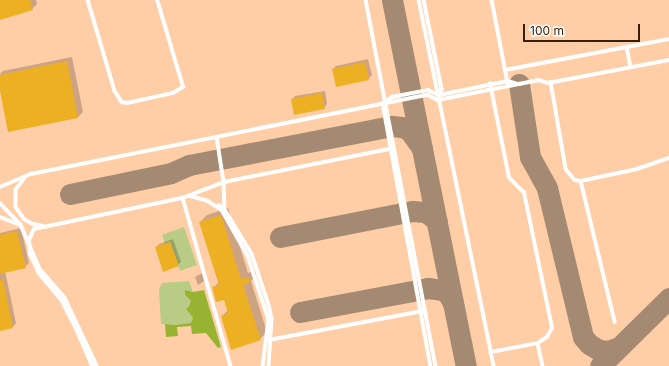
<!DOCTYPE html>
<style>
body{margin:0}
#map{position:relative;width:669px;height:366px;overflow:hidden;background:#fcdcc0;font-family:Inter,sans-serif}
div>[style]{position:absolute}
.built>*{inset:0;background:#ffcea6}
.green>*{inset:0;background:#b8cc86}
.forest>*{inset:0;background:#96b431}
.shadow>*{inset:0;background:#0003}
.taxiway>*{height:21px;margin:-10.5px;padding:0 10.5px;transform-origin:10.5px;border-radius:10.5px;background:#a58a73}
.building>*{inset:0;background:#edb023}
.service>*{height:3.5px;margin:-1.75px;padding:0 1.75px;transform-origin:1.75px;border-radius:1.75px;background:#fff}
span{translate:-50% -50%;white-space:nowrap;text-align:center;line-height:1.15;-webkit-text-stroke:3.5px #fff;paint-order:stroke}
.scale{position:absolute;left:523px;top:24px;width:117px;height:18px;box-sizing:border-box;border:2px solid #35210f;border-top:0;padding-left:5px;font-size:12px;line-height:14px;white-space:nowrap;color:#35210f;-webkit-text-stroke:3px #fff;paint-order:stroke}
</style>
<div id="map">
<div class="built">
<div style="clip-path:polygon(0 0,669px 0,669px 366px,0 366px)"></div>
</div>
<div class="green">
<div style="clip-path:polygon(184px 227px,197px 265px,180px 271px,170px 242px,165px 244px,162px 235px)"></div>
<div style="clip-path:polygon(189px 281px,193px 292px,185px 290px,185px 295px,191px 301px,189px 306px,186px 309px,193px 318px,191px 323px,174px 325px,161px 324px,159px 289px,162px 283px)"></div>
</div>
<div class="forest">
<div style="clip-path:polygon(185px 290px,193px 292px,204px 290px,221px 347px,218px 348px,206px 333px,192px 334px,191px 326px,177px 327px,178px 336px,166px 337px,165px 324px,174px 325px,191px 323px,193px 318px,186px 309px,189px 306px,191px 301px,185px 295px)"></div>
</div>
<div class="shadow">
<div style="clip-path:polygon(0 0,36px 0,37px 4px,32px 9px,0 19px)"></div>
<div style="clip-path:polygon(72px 57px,83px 112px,78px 117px,0 86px,0 74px,3px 71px)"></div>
<div style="clip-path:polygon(368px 59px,372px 75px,368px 79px,333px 69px,336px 66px)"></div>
<div style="clip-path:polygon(325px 91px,327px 104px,324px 108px,292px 99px,295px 96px)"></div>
<div style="clip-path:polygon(228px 208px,248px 273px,255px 271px,256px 275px,251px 281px,267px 332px,260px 339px,222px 316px,228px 310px,225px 299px,213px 288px,219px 282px,200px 222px,207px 215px)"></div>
<div style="clip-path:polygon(21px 228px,29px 263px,25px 267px,5px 271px,16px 323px,13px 327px,0 331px,0 233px)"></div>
<div style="clip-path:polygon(173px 239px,181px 262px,178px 265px,156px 248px,159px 244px)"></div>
<div style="clip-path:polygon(204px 272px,206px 280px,198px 285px,195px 277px)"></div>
</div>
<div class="taxiway">
<div style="left:392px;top:0;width:373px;rotate:78.6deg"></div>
<div style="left:519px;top:84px;width:74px;rotate:81.4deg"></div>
<div style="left:530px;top:157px;width:35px;rotate:61deg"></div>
<div style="left:547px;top:188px;width:153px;rotate:76.4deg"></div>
<div style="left:583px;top:337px;width:9px;rotate:49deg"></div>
<div style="left:589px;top:344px;width:12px;rotate:31deg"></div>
<div style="left:599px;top:350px;width:9px;rotate:6deg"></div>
<div style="left:608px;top:351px;width:12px;rotate:-20deg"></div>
<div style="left:70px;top:194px;width:103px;rotate:-11.7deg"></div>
<div style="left:171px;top:173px;width:20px;rotate:-24deg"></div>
<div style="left:189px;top:165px;width:207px;rotate:-10.9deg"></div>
<div style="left:392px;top:126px;width:10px;rotate:6deg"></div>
<div style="left:402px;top:127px;width:8px;rotate:23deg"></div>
<div style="left:409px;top:130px;width:22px;rotate:54deg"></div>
<div style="left:280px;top:237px;width:135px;rotate:-11.1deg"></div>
<div style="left:412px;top:211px;width:14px;rotate:4deg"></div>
<div style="left:426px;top:212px;width:14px;rotate:39deg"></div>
<div style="left:300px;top:312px;width:130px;rotate:-10.6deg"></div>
<div style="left:428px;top:288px;width:15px;rotate:8deg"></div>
<div style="left:443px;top:290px;width:6px;rotate:39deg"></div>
<div style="left:448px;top:294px;width:10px;rotate:61deg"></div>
<div style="left:600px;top:366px;width:97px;rotate:-44.6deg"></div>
</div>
<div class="building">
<div style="clip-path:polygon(0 0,30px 0,33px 10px,0 20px)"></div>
<div style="clip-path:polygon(67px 61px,78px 118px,8px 132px,0 91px,0 75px)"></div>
<div style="clip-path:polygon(365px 62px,369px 80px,336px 87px,332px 69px)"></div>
<div style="clip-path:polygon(322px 93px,325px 109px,294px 115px,291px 99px)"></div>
<div style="clip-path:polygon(221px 215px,241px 279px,248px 277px,250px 283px,243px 285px,261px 340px,231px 350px,221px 316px,228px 313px,224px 300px,216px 302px,212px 287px,219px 285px,199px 222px)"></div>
<div style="clip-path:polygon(17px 231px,26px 268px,0 274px,0 235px)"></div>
<div style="clip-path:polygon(170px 242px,179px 266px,163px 272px,155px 247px)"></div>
<div style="clip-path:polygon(3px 279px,13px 328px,0 331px,0 280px)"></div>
</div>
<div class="service">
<div style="left:88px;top:0;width:95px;rotate:73.5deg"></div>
<div style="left:115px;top:91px;width:13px;rotate:58deg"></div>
<div style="left:122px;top:102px;width:5px;rotate:11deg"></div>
<div style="left:127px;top:103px;width:47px;rotate:-12.3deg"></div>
<div style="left:173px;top:93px;width:12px;rotate:-31deg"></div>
<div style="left:183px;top:87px;width:91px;rotate:-106.6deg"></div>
<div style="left:366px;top:0;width:373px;rotate:79.2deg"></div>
<div style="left:419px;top:0;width:359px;rotate:78.4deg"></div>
<div style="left:491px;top:352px;width:48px;rotate:-10.8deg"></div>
<div style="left:538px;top:343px;width:11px;rotate:-34deg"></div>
<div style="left:547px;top:337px;width:10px;rotate:-61deg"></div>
<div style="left:552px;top:328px;width:138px;rotate:-101.7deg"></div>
<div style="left:524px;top:193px;width:21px;rotate:-135deg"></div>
<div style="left:509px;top:178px;width:96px;rotate:-101.4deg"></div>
<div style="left:424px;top:0;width:91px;rotate:78.6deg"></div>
<div style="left:442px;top:89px;width:7px;rotate:117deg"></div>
<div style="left:492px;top:0;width:85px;rotate:79.1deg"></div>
<div style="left:627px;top:47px;width:20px;rotate:79deg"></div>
<div style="left:505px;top:70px;width:167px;rotate:-10.7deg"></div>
<div style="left:551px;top:82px;width:88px;rotate:80.2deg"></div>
<div style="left:566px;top:169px;width:14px;rotate:51deg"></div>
<div style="left:575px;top:180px;width:6px;rotate:9deg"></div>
<div style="left:581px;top:181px;width:57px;rotate:-12.1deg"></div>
<div style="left:637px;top:169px;width:34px;rotate:-19deg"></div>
<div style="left:385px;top:102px;width:9px;rotate:-36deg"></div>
<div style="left:392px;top:97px;width:37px;rotate:-11deg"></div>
<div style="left:428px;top:90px;width:12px;rotate:24deg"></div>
<div style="left:439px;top:95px;width:70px;rotate:-11.5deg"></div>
<div style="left:508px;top:81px;width:10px;rotate:17deg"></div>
<div style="left:383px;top:103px;width:267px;rotate:79.7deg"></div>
<div style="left:217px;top:137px;width:46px;rotate:81.2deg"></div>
<div style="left:224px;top:182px;width:27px;rotate:88deg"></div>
<div style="left:25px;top:178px;width:15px;rotate:127deg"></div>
<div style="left:16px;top:190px;width:17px;rotate:90deg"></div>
<div style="left:16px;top:207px;width:14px;rotate:56deg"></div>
<div style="left:24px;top:219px;width:10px;rotate:29deg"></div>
<div style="left:33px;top:224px;width:10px;rotate:11deg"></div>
<div style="left:581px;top:181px;width:145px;rotate:76.4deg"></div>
<div style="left:0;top:187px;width:34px;rotate:-23deg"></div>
<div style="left:31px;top:174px;width:405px;rotate:-11.3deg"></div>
<div style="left:428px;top:95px;width:11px;rotate:27deg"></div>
<div style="left:438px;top:100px;width:83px;rotate:-11.2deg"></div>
<div style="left:519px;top:84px;width:20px;rotate:-11deg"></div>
<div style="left:539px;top:80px;width:9px;rotate:18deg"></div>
<div style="left:548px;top:83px;width:123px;rotate:-10.8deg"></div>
<div style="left:191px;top:196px;width:18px;rotate:16deg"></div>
<div style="left:208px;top:201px;width:17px;rotate:33deg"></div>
<div style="left:222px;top:210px;width:53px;rotate:60.5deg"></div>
<div style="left:248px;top:256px;width:67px;rotate:71.8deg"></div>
<div style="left:269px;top:320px;width:46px;rotate:97.4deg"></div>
<div style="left:183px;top:198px;width:175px;rotate:74.1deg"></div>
<div style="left:0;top:203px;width:29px;rotate:46deg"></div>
<div style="left:219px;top:205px;width:6px;rotate:31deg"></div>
<div style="left:224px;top:208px;width:54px;rotate:58.7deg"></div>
<div style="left:252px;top:254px;width:54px;rotate:71.6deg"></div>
<div style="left:269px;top:305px;width:14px;rotate:78deg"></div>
<div style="left:272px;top:319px;width:47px;rotate:93.7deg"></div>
<div style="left:0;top:217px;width:22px;rotate:21deg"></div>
<div style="left:21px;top:225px;width:48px;rotate:66.6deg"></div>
<div style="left:40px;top:269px;width:38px;rotate:49deg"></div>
<div style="left:65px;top:298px;width:75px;rotate:64.8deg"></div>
<div style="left:269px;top:340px;width:156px;rotate:-10.7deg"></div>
<div style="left:538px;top:343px;width:24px;rotate:78deg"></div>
<div style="left:491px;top:352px;width:14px;rotate:78deg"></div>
<div style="left:92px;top:366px;width:40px;rotate:-113.4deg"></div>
<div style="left:76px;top:329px;width:33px;rotate:-117deg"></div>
<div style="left:61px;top:300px;width:34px;rotate:-130deg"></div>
<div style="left:39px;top:274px;width:22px;rotate:-114deg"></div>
<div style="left:30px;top:254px;width:14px;rotate:-94deg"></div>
<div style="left:29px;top:240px;width:12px;rotate:-66deg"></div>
<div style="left:34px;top:229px;width:152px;rotate:-11.8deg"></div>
<div style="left:183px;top:198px;width:44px;rotate:-21.3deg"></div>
<div style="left:224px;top:182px;width:173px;rotate:-11.3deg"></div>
</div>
<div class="scale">100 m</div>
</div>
